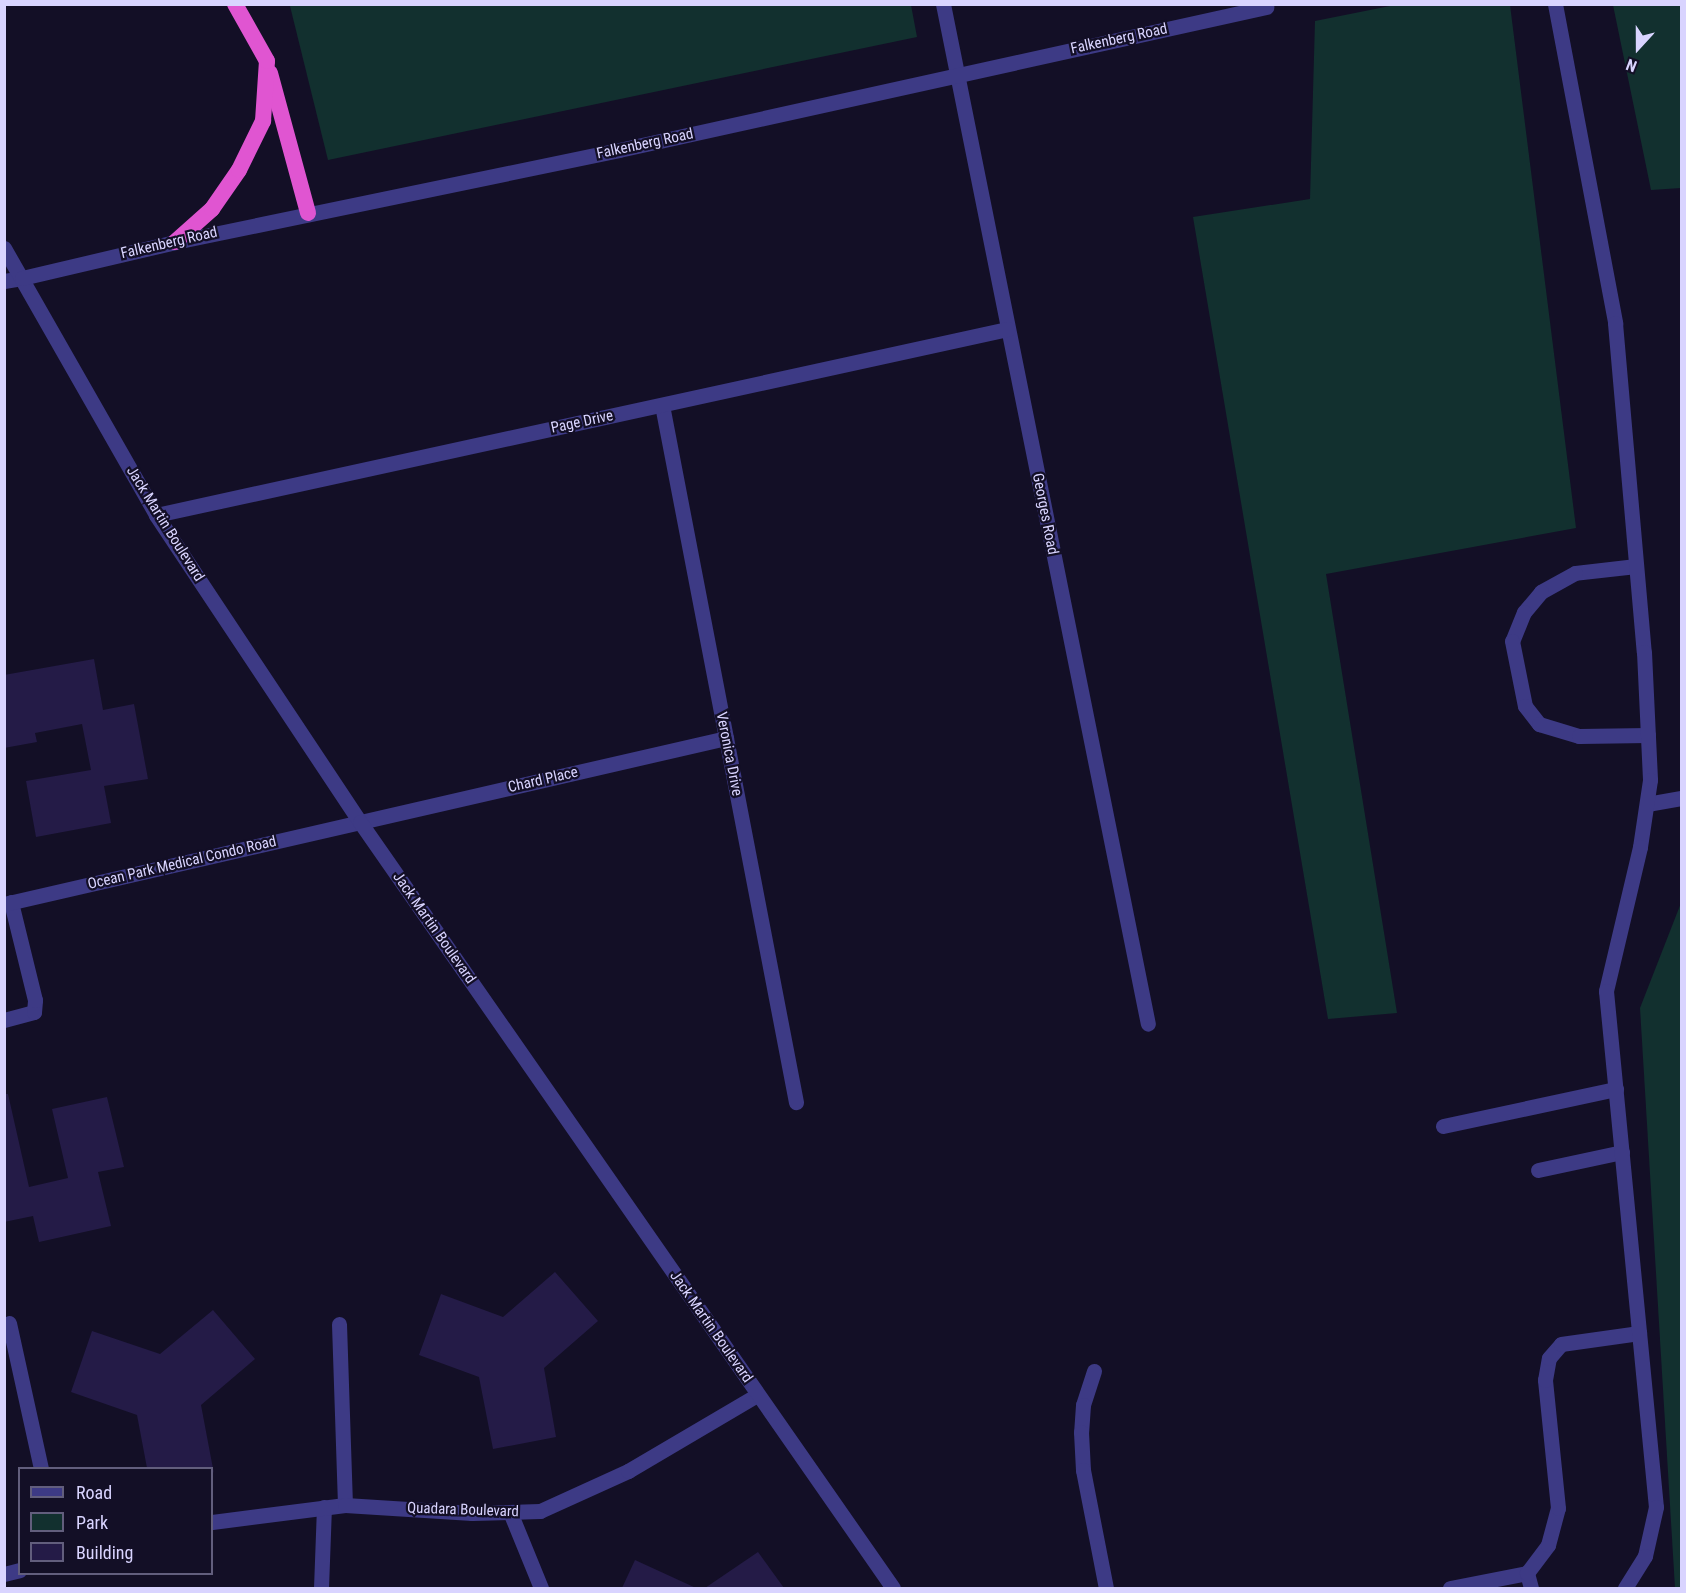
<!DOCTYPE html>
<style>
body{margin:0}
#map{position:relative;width:1686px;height:1593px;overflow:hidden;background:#130f26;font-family:"Roboto Condensed",sans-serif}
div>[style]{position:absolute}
.green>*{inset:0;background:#12302f}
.building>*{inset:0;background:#241b47}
.service>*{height:15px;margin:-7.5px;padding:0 7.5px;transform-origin:7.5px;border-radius:7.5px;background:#3d3a85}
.minor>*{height:15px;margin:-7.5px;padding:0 7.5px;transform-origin:7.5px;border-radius:7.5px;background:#3d3a85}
.tertiary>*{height:15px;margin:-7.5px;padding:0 7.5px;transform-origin:7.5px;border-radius:7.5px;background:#3d3a85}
.trunk>*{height:16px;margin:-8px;padding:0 8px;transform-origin:8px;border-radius:8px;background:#e055d1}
span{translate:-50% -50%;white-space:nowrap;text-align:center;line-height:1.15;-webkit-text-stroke:4.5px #130f26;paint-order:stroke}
.street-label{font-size:15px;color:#d9d4ff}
.frame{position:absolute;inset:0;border:6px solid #d9d4ff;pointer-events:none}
.legend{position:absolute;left:18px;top:1467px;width:195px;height:108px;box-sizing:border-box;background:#130f26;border:2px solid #625e7d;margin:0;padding:8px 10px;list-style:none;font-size:18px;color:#d9d4ff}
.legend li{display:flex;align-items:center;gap:12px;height:30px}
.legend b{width:30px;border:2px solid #625e7d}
.north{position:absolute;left:1608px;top:18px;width:60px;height:60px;-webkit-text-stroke:4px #130f26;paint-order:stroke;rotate:201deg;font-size:16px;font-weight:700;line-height:24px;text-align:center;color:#d9d4ff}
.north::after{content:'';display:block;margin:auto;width:21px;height:27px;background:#d9d4ff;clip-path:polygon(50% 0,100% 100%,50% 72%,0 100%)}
</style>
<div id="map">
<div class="green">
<div style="clip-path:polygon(1400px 4px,1510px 5px,1576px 528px,1326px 574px,1397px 1013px,1328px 1019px,1193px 217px,1310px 199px,1315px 21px)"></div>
<div style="clip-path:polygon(911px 5px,917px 37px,328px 160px,290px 6px)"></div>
<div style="clip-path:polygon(1613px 5px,1681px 5px,1681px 188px,1651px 190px)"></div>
<div style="clip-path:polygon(1681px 903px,1682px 1588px,1675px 1588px,1640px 1008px)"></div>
</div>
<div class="building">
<div style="clip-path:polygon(94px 659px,103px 710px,134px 704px,148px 779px,104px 786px,111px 823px,36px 837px,26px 781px,91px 770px,82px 724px,35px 733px,37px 742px,4px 748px,4px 675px)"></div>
<div style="clip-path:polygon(4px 1094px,8px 1094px,29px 1187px,68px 1178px,52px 1109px,107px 1097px,124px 1167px,98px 1172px,111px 1226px,39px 1242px,33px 1216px,4px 1222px)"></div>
<div style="clip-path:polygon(555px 1272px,598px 1321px,544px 1368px,556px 1437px,493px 1449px,479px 1377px,419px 1355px,441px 1294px,503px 1317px)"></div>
<div style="clip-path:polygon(213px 1310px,255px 1359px,201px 1405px,214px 1474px,212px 1468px,147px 1468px,137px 1415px,71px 1392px,92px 1331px,160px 1354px)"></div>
<div style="clip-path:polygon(758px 1552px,784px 1588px,705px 1588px)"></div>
<div style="clip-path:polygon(635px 1560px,696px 1588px,622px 1588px)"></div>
</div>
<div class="service">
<div style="left:1636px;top:566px;width:61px;rotate:173.5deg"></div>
<div style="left:1575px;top:573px;width:39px;rotate:151deg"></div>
<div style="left:1541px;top:592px;width:26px;rotate:130deg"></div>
<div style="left:1524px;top:612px;width:31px;rotate:112deg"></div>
<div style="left:1512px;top:641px;width:66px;rotate:78.7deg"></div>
<div style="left:1525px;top:706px;width:23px;rotate:52deg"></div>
<div style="left:1539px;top:724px;width:42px;rotate:16.7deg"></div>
<div style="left:1579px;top:736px;width:69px;rotate:-0.8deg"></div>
<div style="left:1647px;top:804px;width:36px;rotate:-10deg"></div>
<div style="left:4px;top:1020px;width:31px;rotate:-15deg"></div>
<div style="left:34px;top:1012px;width:12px;rotate:-85deg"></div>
<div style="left:35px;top:1000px;width:101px;rotate:-103.8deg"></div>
<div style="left:1443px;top:1126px;width:177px;rotate:-12.1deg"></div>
<div style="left:1538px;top:1170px;width:86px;rotate:-12.1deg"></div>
<div style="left:9px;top:1323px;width:148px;rotate:77.6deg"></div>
<div style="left:339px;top:1324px;width:181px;rotate:88.1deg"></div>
<div style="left:1094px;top:1371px;width:36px;rotate:108deg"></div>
<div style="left:1083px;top:1405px;width:27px;rotate:94deg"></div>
<div style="left:1081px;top:1432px;width:38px;rotate:87deg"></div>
<div style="left:1083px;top:1470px;width:120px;rotate:79deg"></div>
<div style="left:510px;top:1512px;width:82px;rotate:67.8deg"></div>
<div style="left:321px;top:1588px;width:81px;rotate:-87.9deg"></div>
<div style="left:1450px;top:1588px;width:78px;rotate:-11deg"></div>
<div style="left:1531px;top:1588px;width:16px;rotate:-105deg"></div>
<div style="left:1527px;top:1573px;width:35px;rotate:-53deg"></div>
<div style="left:1548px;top:1545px;width:38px;rotate:-75deg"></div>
<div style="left:1558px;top:1508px;width:129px;rotate:-95.8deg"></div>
<div style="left:1545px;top:1380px;width:22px;rotate:-80deg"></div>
<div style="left:1549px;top:1358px;width:18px;rotate:-49deg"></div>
<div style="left:1561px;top:1344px;width:79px;rotate:-8deg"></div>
</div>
<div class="minor">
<div style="left:943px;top:4px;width:1040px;rotate:78.64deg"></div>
<div style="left:1555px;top:4px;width:325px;rotate:79.3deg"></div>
<div style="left:1615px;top:323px;width:330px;rotate:85deg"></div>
<div style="left:1644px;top:652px;width:128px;rotate:87.3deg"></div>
<div style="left:1650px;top:780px;width:68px;rotate:98.5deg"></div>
<div style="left:1640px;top:847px;width:148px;rotate:103.3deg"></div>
<div style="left:1606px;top:991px;width:518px;rotate:84.47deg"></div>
<div style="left:1656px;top:1507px;width:50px;rotate:102.7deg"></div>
<div style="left:1645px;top:1556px;width:38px;rotate:122deg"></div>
<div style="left:175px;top:242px;width:453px;rotate:-11.7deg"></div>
<div style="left:619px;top:150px;width:663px;rotate:-12.46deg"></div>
<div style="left:4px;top:281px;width:18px;rotate:-9deg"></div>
<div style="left:662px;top:405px;width:710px;rotate:79.12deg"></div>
<div style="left:156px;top:515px;width:872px;rotate:-12.32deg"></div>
<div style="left:4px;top:904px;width:741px;rotate:-12.95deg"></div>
<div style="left:212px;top:1522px;width:134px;rotate:-7.3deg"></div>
<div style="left:345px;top:1505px;width:127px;rotate:3.6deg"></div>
<div style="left:472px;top:1513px;width:68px;rotate:-1.7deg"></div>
<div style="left:540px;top:1511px;width:97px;rotate:-24.4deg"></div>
<div style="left:628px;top:1471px;width:150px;rotate:-30.5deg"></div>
<div style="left:4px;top:1574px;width:16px;rotate:-14deg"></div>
</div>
<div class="tertiary">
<div style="left:4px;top:248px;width:307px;rotate:60.3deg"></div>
<div style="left:156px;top:515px;width:369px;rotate:56.4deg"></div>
<div style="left:360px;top:822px;width:933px;rotate:55.17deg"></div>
<div style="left:22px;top:278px;width:157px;rotate:-13.2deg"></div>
</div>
<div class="trunk">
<div style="left:270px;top:73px;width:145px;rotate:74.8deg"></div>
<div style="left:175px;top:242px;width:50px;rotate:-41.7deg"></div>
<div style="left:212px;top:209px;width:47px;rotate:-55.3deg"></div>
<div style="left:239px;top:170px;width:55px;rotate:-63.9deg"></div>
<div style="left:263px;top:121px;width:60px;rotate:-86.2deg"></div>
<div style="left:267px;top:61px;width:65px;rotate:-119.3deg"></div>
</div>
<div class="street-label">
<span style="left:1119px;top:39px;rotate:-12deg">Falkenberg Road</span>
<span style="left:645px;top:144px;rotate:-12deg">Falkenberg Road</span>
<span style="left:169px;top:243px;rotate:-13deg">Falkenberg Road</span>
<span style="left:582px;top:422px;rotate:-12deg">Page Drive</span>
<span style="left:1045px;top:514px;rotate:79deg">Georges Road</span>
<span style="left:165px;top:524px;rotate:58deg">Jack Martin Boulevard</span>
<span style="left:729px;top:754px;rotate:79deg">Veronica Drive</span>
<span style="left:543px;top:780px;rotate:-13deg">Chard Place</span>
<span style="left:182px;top:863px;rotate:-13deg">Ocean Park Medical Condo Road</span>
<span style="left:434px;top:928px;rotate:55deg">Jack Martin Boulevard</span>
<span style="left:711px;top:1327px;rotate:55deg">Jack Martin Boulevard</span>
<span style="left:463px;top:1510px;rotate:2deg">Quadara Boulevard</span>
</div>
<div class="frame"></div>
<ul class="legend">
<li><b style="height:8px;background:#3d3a85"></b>Road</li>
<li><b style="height:16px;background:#12302f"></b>Park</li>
<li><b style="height:16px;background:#241b47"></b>Building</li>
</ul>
<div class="north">N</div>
</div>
